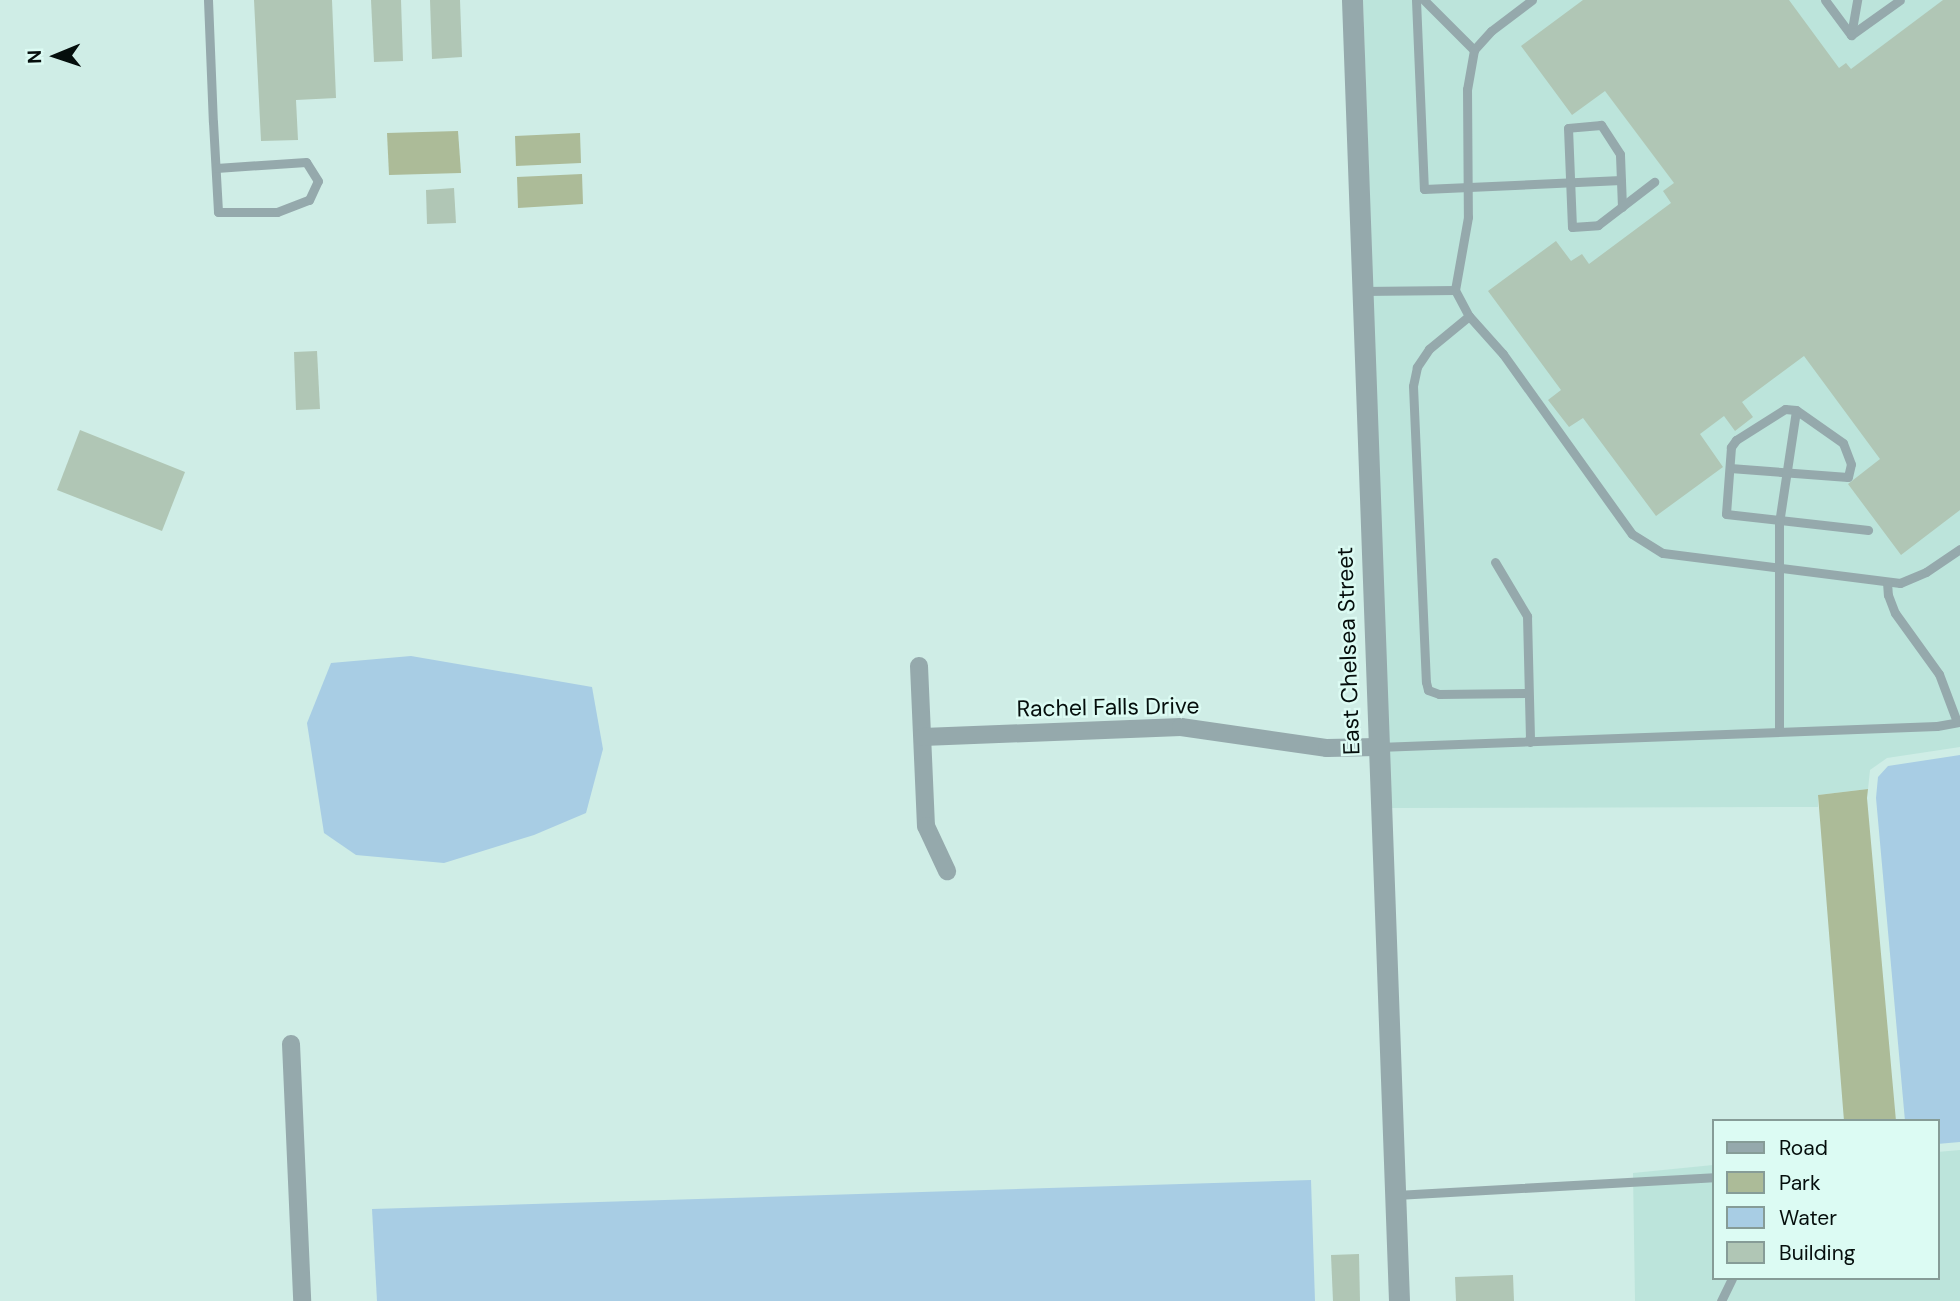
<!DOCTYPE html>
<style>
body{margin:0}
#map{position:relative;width:1960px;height:1301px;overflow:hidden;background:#cfede6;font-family:"DM Sans",sans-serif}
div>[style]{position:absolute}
.built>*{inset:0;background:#bce4db}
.green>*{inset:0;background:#acbb98}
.water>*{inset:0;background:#a8cde4}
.building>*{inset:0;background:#b0c6b5}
.service>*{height:9px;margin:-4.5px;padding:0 4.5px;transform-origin:4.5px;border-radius:4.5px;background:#95a9ac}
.minor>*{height:18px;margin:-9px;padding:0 9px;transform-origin:9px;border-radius:9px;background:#95a9ac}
.tertiary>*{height:21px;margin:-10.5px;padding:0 10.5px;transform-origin:10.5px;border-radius:10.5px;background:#95a9ac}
span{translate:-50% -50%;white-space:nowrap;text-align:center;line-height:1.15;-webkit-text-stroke:5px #dcfbf3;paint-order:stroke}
.street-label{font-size:23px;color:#050e0c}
.legend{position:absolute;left:1712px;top:1119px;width:228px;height:161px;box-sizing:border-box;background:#dcfbf3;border:2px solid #869c97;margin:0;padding:9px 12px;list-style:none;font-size:21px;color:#050e0c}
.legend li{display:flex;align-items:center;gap:14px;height:35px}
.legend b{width:35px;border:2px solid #869c97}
.north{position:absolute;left:21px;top:21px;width:70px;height:70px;-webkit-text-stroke:5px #dcfbf3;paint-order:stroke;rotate:268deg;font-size:19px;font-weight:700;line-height:28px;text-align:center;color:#050e0c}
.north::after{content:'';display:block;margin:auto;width:24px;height:32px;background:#050e0c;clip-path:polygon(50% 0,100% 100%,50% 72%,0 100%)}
</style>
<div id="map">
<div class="built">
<div style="clip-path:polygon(1363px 0,1960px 0,1960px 747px,1887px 758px,1870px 770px,1868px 789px,1818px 795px,1818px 807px,1390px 808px)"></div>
<div style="clip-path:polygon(1960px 1150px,1960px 1301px,1635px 1301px,1633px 1173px,1713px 1165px,1713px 1278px,1937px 1278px,1937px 1152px)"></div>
</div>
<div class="green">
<div style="clip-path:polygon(458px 131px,461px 173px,389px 175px,387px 133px)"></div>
<div style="clip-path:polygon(580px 133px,581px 163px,516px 166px,515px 136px)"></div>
<div style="clip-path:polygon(582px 174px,583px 204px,518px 208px,517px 177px)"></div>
<div style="clip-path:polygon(1868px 789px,1867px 798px,1896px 1121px,1844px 1121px,1818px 795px)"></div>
</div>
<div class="water">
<div style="clip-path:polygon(411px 656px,592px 687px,603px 749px,586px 813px,534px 835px,444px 863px,356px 855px,324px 833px,307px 723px,331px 663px)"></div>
<div style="clip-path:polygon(1960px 755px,1960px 1142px,1937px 1144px,1937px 1121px,1905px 1121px,1876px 798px,1878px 777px,1888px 766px)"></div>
<div style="clip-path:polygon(1311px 1180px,1315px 1301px,377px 1301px,372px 1209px)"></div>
</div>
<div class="building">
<div style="clip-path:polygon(254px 0,332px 0,336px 98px,296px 100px,298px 140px,261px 141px)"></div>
<div style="clip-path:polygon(371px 0,401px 0,403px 61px,374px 62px)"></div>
<div style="clip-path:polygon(430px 0,460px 0,462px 57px,432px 59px)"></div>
<div style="clip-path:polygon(1583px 0,1789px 0,1839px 68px,1846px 63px,1851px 69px,1943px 0,1960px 0,1960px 510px,1901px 555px,1848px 484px,1880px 459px,1804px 356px,1742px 402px,1753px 417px,1735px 431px,1724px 416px,1700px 434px,1723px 467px,1656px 516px,1583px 418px,1569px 427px,1548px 400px,1561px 390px,1488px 291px,1556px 241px,1571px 261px,1582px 254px,1589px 264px,1671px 203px,1663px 191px,1674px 183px,1605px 91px,1572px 115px,1521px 46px)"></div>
<div style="clip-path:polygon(454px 188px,456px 223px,427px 224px,426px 190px)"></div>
<div style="clip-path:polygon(317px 351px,320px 409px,296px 410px,294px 352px)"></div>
<div style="clip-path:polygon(80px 430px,185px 472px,162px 531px,57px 490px)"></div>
<div style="clip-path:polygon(1359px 1254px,1360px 1301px,1333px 1301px,1331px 1255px)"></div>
<div style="clip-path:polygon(1513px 1275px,1514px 1301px,1456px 1301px,1455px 1277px)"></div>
</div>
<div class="service">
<div style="left:208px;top:0;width:122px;rotate:87.7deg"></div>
<div style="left:213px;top:122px;width:90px;rotate:86.8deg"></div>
<div style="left:218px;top:212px;width:59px"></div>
<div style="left:277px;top:212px;width:34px;rotate:-21deg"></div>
<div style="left:309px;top:200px;width:21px;rotate:-65deg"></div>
<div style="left:318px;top:181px;width:22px;rotate:-122deg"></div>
<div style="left:306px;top:162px;width:90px;rotate:176.2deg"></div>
<div style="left:1416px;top:0;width:189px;rotate:87.6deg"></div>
<div style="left:1424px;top:189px;width:197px;rotate:-2.6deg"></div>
<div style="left:1424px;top:0;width:71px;rotate:45deg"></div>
<div style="left:1532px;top:0;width:51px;rotate:142.9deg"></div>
<div style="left:1491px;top:31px;width:25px;rotate:132deg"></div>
<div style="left:1474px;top:50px;width:40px;rotate:100deg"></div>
<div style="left:1467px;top:89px;width:128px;rotate:89.6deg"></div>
<div style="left:1468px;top:217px;width:74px;rotate:100.1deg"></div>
<div style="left:1455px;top:290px;width:30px;rotate:62deg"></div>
<div style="left:1469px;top:316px;width:51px;rotate:48.2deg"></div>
<div style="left:1503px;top:354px;width:221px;rotate:54.4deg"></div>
<div style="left:1632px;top:534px;width:36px;rotate:32deg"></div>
<div style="left:1663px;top:553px;width:239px;rotate:7.2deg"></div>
<div style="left:1900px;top:583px;width:28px;rotate:-23deg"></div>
<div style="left:1926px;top:572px;width:41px;rotate:-34.1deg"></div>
<div style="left:1825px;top:0;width:44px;rotate:53.4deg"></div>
<div style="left:1851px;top:35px;width:36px;rotate:-80deg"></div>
<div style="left:1851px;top:35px;width:60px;rotate:-35.5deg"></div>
<div style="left:1622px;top:207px;width:53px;rotate:-92.2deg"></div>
<div style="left:1620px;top:154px;width:35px;rotate:-123deg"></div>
<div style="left:1601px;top:125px;width:33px;rotate:175deg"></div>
<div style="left:1568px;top:128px;width:99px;rotate:87.7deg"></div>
<div style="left:1572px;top:227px;width:26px;rotate:-4deg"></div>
<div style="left:1598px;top:225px;width:71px;rotate:-37.5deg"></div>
<div style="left:1362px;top:291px;width:93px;rotate:-0.6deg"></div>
<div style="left:1469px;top:316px;width:52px;rotate:140.5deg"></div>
<div style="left:1429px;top:349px;width:22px;rotate:124deg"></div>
<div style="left:1417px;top:367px;width:19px;rotate:102deg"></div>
<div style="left:1413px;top:386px;width:296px;rotate:87.5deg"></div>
<div style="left:1426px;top:682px;width:8px;rotate:76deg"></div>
<div style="left:1428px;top:690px;width:12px;rotate:20deg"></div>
<div style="left:1439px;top:694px;width:89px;rotate:-0.6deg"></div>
<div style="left:1730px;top:468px;width:118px;rotate:4.4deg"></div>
<div style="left:1848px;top:477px;width:13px;rotate:-77deg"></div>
<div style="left:1851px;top:464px;width:22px;rotate:-111deg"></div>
<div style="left:1843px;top:443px;width:57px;rotate:-144.9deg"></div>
<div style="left:1796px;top:410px;width:11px;rotate:-175deg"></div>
<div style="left:1785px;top:409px;width:58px;rotate:147.7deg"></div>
<div style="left:1736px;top:440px;width:9px;rotate:126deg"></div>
<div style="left:1731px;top:447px;width:67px;rotate:94.3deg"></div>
<div style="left:1726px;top:514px;width:143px;rotate:6.4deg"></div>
<div style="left:1495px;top:562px;width:63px;rotate:59.3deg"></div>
<div style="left:1527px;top:616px;width:126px;rotate:88.6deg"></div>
<div style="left:1887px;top:582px;width:13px;rotate:86deg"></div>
<div style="left:1888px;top:595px;width:19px;rotate:69deg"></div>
<div style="left:1895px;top:613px;width:75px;rotate:54.2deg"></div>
<div style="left:1939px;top:674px;width:51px;rotate:69.4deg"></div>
<div style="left:1779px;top:731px;width:208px;rotate:-90deg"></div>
<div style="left:1779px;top:523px;width:114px;rotate:-81.4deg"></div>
<div style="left:1378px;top:747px;width:559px;rotate:-2.15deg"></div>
<div style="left:1937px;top:726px;width:23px;rotate:-10deg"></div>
<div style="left:1396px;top:1195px;width:318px;rotate:-3.2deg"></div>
<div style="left:1721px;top:1301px;width:25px;rotate:-64deg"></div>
</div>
<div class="minor">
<div style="left:919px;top:666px;width:160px;rotate:87.5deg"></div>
<div style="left:926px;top:826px;width:50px;rotate:65deg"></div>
<div style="left:923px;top:737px;width:258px;rotate:-2.2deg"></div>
<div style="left:1181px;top:727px;width:148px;rotate:8.2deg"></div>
<div style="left:1327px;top:748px;width:50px;rotate:-1.1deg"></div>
<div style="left:291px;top:1044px;width:257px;rotate:87.5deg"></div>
</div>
<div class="tertiary">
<div style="left:1352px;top:0;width:1302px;rotate:87.93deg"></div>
</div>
<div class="street-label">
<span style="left:1348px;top:651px;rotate:-92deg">East Chelsea Street</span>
<span style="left:1108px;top:707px;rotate:-1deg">Rachel Falls Drive</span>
</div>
<ul class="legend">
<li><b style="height:9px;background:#95a9ac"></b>Road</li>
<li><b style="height:19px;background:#acbb98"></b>Park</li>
<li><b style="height:19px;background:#a8cde4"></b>Water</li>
<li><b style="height:19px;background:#b0c6b5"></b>Building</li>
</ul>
<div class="north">N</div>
</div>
